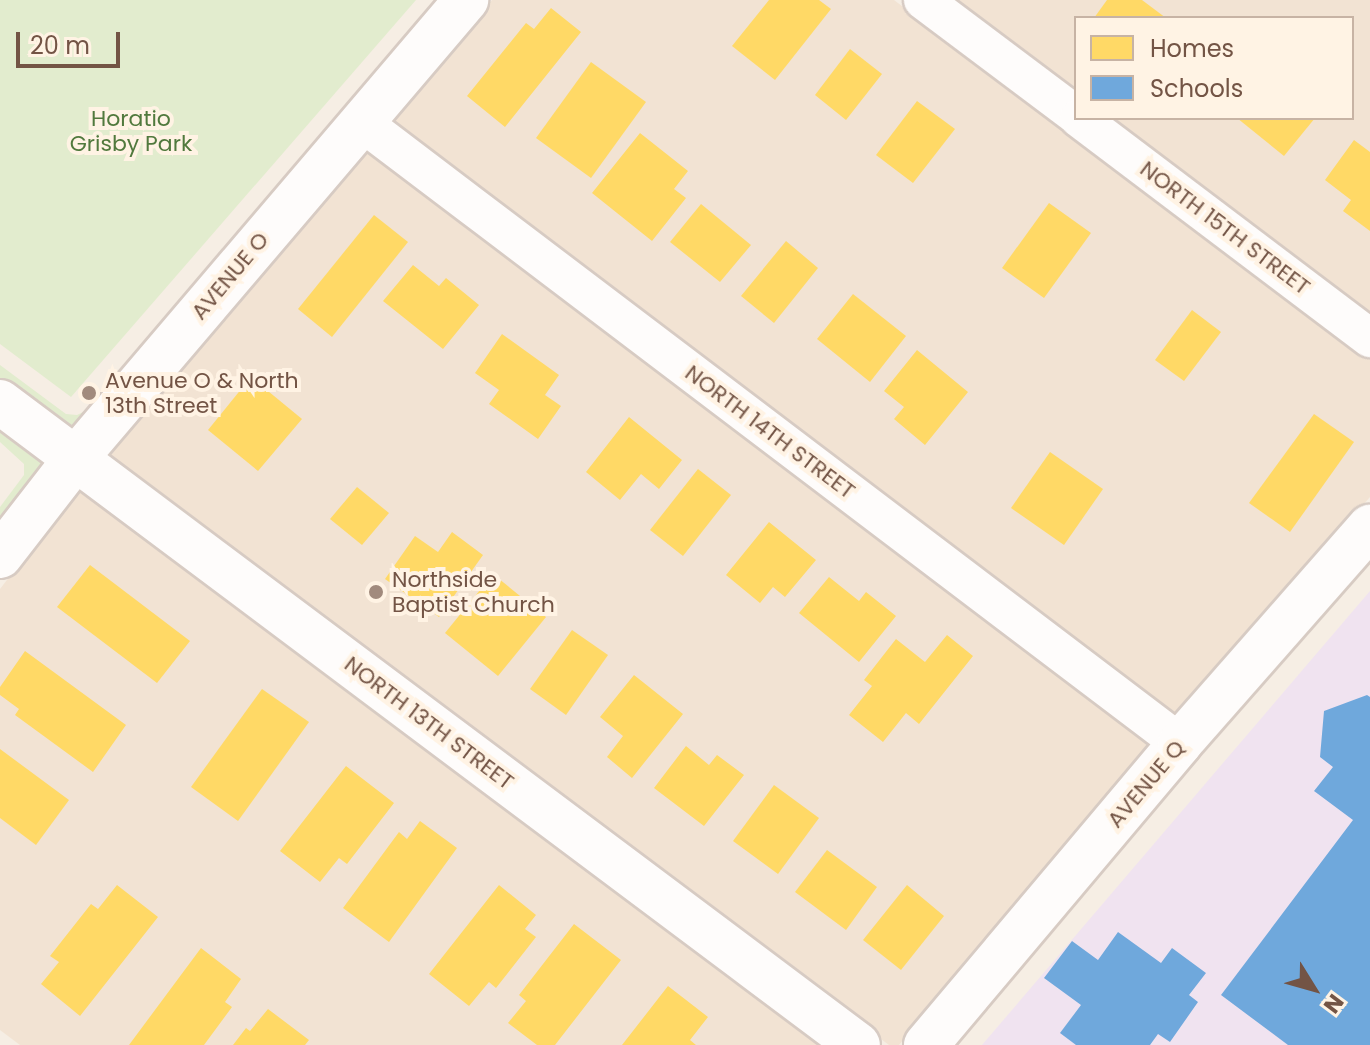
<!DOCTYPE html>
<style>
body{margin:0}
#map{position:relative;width:1370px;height:1045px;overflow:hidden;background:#f6eee4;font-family:Poppins,sans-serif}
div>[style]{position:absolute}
.residential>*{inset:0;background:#f2e3d3}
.education>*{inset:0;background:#f0e3f0}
.green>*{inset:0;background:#e2ecce}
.homes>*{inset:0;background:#ffd966}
.schools>*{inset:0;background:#6fa8dc}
.roads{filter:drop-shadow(2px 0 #d7cbc3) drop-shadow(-2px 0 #d7cbc3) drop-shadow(0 2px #d7cbc3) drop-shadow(0 -2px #d7cbc3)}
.minor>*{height:38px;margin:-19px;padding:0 19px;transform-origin:19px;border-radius:19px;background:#fefcfb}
.tertiary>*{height:44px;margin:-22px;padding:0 22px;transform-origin:22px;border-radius:22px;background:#fefcfb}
.dots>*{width:22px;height:22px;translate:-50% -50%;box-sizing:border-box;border:4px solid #fff3e4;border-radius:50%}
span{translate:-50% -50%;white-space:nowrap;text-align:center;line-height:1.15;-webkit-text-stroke:8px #fff3e4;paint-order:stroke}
.park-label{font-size:22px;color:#51793d}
.street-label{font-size:22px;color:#735445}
.poi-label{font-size:22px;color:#735445}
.left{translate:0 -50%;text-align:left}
.legend{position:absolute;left:1074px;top:16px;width:280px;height:104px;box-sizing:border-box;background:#fff3e4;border:2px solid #c7b3a4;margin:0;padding:10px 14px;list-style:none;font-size:24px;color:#735445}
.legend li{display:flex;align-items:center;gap:16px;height:40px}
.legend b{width:40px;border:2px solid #c7b3a4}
.north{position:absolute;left:1274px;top:949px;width:80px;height:80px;-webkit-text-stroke:6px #fff3e4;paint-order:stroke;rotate:127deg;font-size:22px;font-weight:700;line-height:32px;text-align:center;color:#735445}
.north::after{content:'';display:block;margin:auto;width:28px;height:36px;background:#735445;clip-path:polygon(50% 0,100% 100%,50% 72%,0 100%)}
.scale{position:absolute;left:16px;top:32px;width:104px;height:36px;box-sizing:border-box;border:4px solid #735445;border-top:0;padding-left:10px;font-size:24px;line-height:28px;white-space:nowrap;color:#735445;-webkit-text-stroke:6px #fff3e4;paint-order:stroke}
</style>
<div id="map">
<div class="residential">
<div style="clip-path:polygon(492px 0,894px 0,1370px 360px,1370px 497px,1176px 718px,388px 120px)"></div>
<div style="clip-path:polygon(952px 0,1370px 0,1370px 315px,1109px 118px,1352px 118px,1352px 18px,1076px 18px,1076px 93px)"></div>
<div style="clip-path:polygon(364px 147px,1153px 745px,899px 1045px,889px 1045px,103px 456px)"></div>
<div style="clip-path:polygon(79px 486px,828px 1045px,20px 1045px,0 1030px,0 589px)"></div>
</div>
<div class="education">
<div style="clip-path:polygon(1370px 591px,1370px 1045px,982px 1045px)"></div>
</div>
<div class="green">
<div style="clip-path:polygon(0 0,416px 0,71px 397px,0 344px)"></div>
<div style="clip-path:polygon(216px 260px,70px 432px,0 380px,0 365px,66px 414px,77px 415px,87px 410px)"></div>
<div style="clip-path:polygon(0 425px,48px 461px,0 523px,0 507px,24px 475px,24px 464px,0 442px)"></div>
</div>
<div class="homes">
<div style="clip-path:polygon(769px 0,819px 0,831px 9px,775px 80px,732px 46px)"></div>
<div style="clip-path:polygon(1107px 0,1142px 0,1166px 18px,1094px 18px)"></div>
<div style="clip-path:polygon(551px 8px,581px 32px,505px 127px,467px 96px,526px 23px,534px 29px)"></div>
<div style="clip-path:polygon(850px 49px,882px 74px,846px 120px,815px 95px)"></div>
<div style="clip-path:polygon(591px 62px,646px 102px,591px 178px,536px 138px)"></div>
<div style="clip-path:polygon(917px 101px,955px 129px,913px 183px,876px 155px)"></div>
<div style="clip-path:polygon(1237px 118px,1315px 118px,1284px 156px)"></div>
<div style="clip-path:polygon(640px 133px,688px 171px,674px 189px,686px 198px,652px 241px,592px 193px)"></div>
<div style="clip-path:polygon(1354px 140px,1370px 152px,1370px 231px,1343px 211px,1351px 200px,1325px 180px)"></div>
<div style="clip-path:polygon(1049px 203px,1091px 233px,1044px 298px,1002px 268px)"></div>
<div style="clip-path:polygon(701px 204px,751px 245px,720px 282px,670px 242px)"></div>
<div style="clip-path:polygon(374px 215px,408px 242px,332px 337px,298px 309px)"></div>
<div style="clip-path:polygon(786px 241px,818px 268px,774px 323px,741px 296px)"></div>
<div style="clip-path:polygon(413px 265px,439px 286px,446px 278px,479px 305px,443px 349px,383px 301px)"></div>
<div style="clip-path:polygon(853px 294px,906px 336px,870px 382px,817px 339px)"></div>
<div style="clip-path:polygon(1192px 310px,1221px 332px,1184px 381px,1155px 360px)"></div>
<div style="clip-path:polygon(502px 334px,559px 375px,545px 395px,561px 406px,538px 439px,489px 404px,499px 390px,475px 373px)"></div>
<div style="clip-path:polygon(917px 350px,968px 392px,925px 445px,894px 419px,904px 407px,884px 391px)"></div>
<div style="clip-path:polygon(251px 377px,302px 419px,258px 471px,208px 430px)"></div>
<div style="clip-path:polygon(1314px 414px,1354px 442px,1290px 532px,1249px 503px)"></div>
<div style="clip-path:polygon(629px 417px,682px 460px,659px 489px,641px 474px,620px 500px,586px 472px)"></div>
<div style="clip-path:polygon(1050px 452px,1103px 489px,1064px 545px,1011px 508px)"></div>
<div style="clip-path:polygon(698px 469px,731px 495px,683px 556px,650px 530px)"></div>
<div style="clip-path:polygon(357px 487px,389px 513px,362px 545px,330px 519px)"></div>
<div style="clip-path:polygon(769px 522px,816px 560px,785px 597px,773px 587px,760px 603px,726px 575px)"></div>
<div style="clip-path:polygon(452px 532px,483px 555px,439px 617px,385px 579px,415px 536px,438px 552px)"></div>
<div style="clip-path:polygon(90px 565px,190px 641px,157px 683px,57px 607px)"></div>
<div style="clip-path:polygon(493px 574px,546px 617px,498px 676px,445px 633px)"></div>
<div style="clip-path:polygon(829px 577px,859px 601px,866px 592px,896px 616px,859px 662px,799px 613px)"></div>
<div style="clip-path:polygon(572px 630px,608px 655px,566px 715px,530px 689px)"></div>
<div style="clip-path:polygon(947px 635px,973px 656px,919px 724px,906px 713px,883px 742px,849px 715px,872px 686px,864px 680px,896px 639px,925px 662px)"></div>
<div style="clip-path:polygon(25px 651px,126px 725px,93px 772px,15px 715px,19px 709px,0 695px,0 687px)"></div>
<div style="clip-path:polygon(634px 675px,683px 714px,632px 778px,607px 757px,623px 736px,600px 717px)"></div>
<div style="clip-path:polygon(262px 689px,309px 722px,238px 821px,191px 787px)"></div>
<div style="clip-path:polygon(686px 746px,709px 765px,717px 755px,744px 775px,704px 826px,654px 788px)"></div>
<div style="clip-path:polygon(0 749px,69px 800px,36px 845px,0 818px)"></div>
<div style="clip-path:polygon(346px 766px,394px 803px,347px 864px,339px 858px,320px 882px,280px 851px)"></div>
<div style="clip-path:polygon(774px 785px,819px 818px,778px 874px,733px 841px)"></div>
<div style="clip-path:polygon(420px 821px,457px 848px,389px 942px,343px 908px,399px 832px,407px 839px)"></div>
<div style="clip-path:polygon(827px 850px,877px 887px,846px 930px,795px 892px)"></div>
<div style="clip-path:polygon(117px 885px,158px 917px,80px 1016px,41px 984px,59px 962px,50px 956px,91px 904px,98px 909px)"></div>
<div style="clip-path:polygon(499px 885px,536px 915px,525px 929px,536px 937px,496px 988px,489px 982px,469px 1006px,429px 974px)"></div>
<div style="clip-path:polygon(907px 885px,944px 916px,901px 970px,863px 940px)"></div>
<div style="clip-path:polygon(574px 924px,621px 960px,555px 1045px,537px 1045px,508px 1023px,526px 1001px,519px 995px)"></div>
<div style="clip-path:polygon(201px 948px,241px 979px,225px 1002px,232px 1007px,204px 1045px,129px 1045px)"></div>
<div style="clip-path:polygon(668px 986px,708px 1017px,690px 1040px,696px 1045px,622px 1045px)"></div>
<div style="clip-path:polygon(268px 1009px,309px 1040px,305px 1045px,233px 1045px,246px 1028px,250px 1031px)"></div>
</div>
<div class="schools">
<div style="clip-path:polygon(1367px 695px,1370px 697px,1370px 1045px,1288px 1045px,1221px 995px,1353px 820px,1314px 791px,1333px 767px,1320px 757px,1324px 711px)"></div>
<div style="clip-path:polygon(1118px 932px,1161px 963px,1172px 948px,1206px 973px,1189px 995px,1198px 1002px,1170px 1042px,1158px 1034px,1150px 1045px,1076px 1045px,1060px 1033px,1081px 1005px,1044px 978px,1072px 941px,1098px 960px)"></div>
</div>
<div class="roads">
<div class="minor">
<div style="left:923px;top:0;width:191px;rotate:36.9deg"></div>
<div style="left:1079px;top:118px;width:365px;rotate:37.1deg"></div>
<div style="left:360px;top:121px;width:1029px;rotate:37.18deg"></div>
</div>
<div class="tertiary">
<div style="left:0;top:402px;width:1072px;rotate:36.85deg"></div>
<div style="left:0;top:556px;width:124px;rotate:-52.2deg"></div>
<div style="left:76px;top:458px;width:602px;rotate:-49.58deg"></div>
<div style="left:926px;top:1045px;width:395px;rotate:-49.9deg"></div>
<div style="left:1180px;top:743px;width:288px;rotate:-48.7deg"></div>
</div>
</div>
<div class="dots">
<div style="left:89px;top:393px;background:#a18a7d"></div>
<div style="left:376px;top:592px;background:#a18a7d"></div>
</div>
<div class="park-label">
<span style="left:131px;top:131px">Horatio<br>Grisby Park</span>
</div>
<div class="street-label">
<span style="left:1225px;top:228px;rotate:37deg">NORTH 15TH STREET</span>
<span style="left:230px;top:276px;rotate:-50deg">AVENUE O</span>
<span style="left:770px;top:432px;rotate:37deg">NORTH 14TH STREET</span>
<span style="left:429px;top:723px;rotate:37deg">NORTH 13TH STREET</span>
<span style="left:1146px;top:784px;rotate:-50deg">AVENUE Q</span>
</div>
<div class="poi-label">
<span class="left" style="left:105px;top:393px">Avenue O &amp; North<br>13th Street</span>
<span class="left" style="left:392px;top:592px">Northside<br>Baptist Church</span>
</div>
<ul class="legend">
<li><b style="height:22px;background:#ffd966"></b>Homes</li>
<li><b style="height:22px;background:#6fa8dc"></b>Schools</li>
</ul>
<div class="north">N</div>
<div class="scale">20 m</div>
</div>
